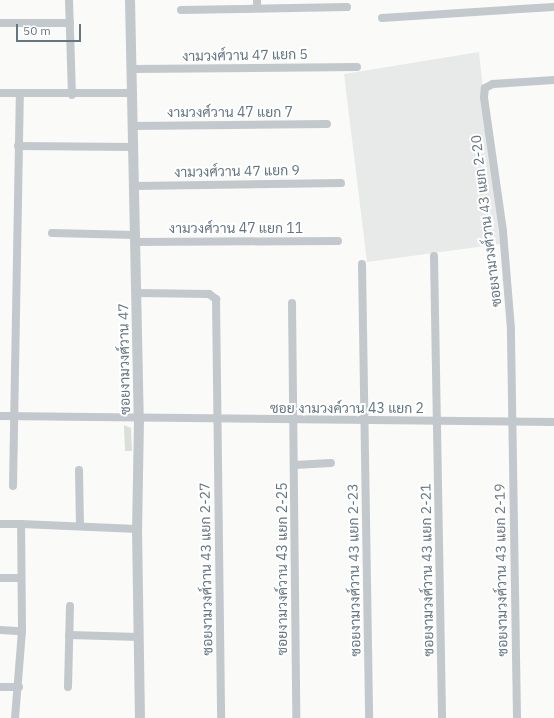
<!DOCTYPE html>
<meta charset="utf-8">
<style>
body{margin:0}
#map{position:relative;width:554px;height:718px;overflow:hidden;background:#fafaf8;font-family:"IBM Plex Sans",Sarabun,sans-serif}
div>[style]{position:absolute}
.built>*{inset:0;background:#e8e9e9}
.green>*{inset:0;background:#dadfd7}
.minor>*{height:8px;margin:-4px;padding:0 4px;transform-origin:4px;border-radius:4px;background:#c3c8cc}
.tertiary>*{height:10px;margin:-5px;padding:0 5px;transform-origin:5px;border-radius:5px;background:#c3c8cc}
span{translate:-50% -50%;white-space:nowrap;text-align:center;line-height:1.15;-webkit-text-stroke:4px #fff;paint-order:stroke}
.street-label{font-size:14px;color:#657683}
.scale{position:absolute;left:16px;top:24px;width:65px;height:18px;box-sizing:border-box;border:2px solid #657683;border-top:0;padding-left:5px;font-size:12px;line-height:14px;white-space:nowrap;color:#657683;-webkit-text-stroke:3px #fff;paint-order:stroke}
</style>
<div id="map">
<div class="built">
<div style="clip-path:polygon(479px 52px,500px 244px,367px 262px,344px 74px)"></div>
</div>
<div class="green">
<div style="clip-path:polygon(124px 425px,131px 428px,132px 451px,125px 451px)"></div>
</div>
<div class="minor">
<div style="left:69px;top:0;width:95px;rotate:88.2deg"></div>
<div style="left:257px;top:0;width:8px;rotate:90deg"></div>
<div style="left:181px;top:10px;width:166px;rotate:-1deg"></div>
<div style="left:382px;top:18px;width:172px;rotate:-3.7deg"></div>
<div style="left:0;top:23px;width:70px"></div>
<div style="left:132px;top:69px;width:225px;rotate:-0.5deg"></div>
<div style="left:0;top:93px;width:133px"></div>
<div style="left:133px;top:126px;width:194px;rotate:-0.6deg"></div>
<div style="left:18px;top:146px;width:116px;rotate:0.5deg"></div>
<div style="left:135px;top:186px;width:206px;rotate:-0.8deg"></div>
<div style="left:52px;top:233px;width:84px;rotate:1.4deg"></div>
<div style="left:136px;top:242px;width:202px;rotate:-0.3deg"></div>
<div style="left:434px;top:256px;width:462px;rotate:89deg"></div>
<div style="left:362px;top:264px;width:454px;rotate:89.1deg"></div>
<div style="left:137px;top:293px;width:72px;rotate:0.8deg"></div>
<div style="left:209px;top:294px;width:9px;rotate:36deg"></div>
<div style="left:216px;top:299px;width:419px;rotate:89.3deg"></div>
<div style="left:292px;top:303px;width:415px;rotate:89.4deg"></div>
<div style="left:0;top:416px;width:554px;rotate:0.62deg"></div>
<div style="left:294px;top:465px;width:37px;rotate:-3deg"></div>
<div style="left:79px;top:470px;width:56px;rotate:89deg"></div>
<div style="left:13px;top:486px;width:391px;rotate:-89deg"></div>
<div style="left:0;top:524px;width:21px"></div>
<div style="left:0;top:578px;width:20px"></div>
<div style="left:0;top:630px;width:22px;rotate:3deg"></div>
<div style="left:69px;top:635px;width:70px;rotate:1.6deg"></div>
<div style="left:0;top:687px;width:19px"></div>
<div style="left:68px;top:687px;width:81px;rotate:-88.6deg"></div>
<div style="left:15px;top:718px;width:87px;rotate:-85.4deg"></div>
<div style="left:22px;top:631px;width:107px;rotate:-90.5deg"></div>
<div style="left:21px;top:524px;width:116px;rotate:2.5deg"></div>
<div style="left:517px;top:718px;width:389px;rotate:-90.9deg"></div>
<div style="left:511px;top:329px;width:98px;rotate:-94.7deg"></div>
<div style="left:503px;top:231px;width:135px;rotate:-98.1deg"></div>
<div style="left:484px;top:97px;width:9px;rotate:-84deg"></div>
<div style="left:485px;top:88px;width:9px;rotate:-27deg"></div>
<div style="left:493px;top:84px;width:61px;rotate:-3.8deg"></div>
</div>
<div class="tertiary">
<div style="left:130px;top:0;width:419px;rotate:88.8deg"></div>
<div style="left:139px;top:419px;width:110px;rotate:91deg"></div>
<div style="left:137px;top:529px;width:189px;rotate:89.1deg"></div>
</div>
<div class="street-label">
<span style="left:245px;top:55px;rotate:-1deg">งามวงศ์วาน 47 แยก 5</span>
<span style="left:230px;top:112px">งามวงศ์วาน 47 แยก 7</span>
<span style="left:237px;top:171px;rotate:-1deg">งามวงศ์วาน 47 แยก 9</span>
<span style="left:486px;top:221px;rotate:-97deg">ซอยงามวงศ์วาน 43 แยก 2-20</span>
<span style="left:236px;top:228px">งามวงศ์วาน 47 แยก 11</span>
<span style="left:124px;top:359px;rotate:-91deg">ซอยงามวงศ์วาน 47</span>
<span style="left:347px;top:408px">ซอย งามวงค์วาน 43 แยก 2</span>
<span style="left:206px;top:569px;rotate:-91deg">ซอยงามวงศ์วาน 43 แยก 2-27</span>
<span style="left:282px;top:569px;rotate:-90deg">ซอยงามวงค์วาน 43 แยก 2-25</span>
<span style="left:354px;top:570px;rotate:-91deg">ซอยงามวงศ์วาน 43 แยก 2-23</span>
<span style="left:427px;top:570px;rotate:-91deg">ซอยงามวงศ์วาน 43 แยก 2-21</span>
<span style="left:501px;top:570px;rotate:-91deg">ซอยงามวงศ์วาน 43 แยก 2-19</span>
</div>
<div class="scale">50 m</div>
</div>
